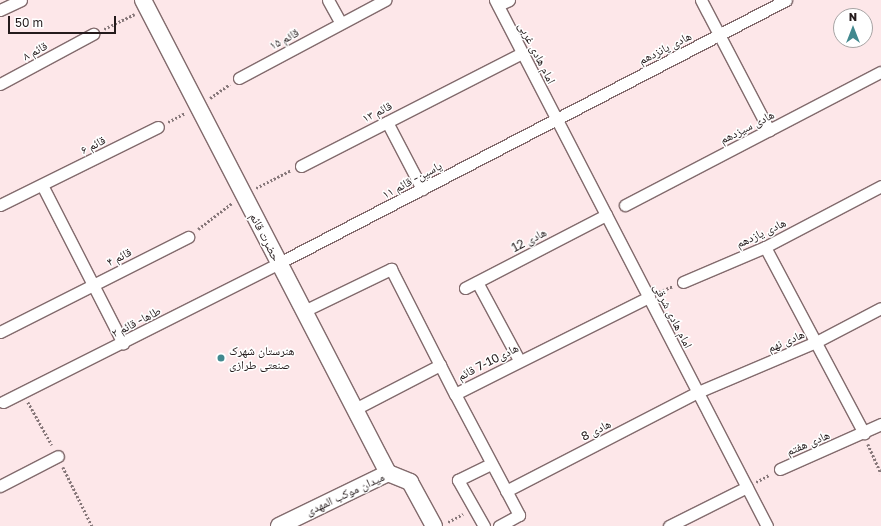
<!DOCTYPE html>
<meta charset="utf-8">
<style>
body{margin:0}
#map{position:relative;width:881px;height:526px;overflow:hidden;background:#fde7e9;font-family:"Golos Text","Noto Naskh Arabic",sans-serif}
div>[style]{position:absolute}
.path>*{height:2.5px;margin-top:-1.25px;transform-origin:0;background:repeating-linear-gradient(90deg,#867779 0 2px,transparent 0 4px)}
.roads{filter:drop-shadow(1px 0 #826b6d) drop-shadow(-1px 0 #826b6d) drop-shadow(0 1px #826b6d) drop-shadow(0 -1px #826b6d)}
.street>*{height:11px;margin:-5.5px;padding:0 5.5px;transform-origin:5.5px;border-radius:5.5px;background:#fff}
.secondary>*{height:16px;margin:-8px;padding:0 8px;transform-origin:8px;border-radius:8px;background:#fff}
.dots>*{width:11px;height:11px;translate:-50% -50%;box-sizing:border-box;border:2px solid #fff;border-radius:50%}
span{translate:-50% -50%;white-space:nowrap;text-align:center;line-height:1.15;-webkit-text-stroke:3px #fff;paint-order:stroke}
.street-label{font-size:12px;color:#241b1c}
.poi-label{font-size:12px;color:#241b1c}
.left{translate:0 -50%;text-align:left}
.north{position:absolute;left:833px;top:8px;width:40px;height:40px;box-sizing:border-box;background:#fff;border:1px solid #a7a4a4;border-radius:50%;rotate:0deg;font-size:11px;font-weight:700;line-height:16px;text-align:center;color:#241b1c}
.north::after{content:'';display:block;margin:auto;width:14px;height:18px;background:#42898f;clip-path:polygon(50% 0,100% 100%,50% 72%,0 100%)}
.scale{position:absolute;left:8px;top:16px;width:108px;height:18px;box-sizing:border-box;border:2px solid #241b1c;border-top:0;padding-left:5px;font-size:12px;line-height:14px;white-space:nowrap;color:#241b1c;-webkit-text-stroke:3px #fff;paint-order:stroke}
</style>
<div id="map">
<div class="path">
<div style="left:104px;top:29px;width:34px;rotate:-26deg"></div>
<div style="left:210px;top:98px;width:24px;rotate:-35deg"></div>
<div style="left:168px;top:122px;width:19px;rotate:-28deg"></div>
<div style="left:256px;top:188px;width:39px;rotate:-27deg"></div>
<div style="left:198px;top:229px;width:43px;rotate:-37.4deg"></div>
<div style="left:659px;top:292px;width:15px;rotate:-23deg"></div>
<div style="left:28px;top:402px;width:49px;rotate:60.8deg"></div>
<div style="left:868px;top:444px;width:32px;rotate:66deg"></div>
<div style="left:63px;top:467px;width:66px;rotate:63.8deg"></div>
<div style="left:756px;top:482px;width:15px;rotate:-28deg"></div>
<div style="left:448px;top:522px;width:17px;rotate:-28deg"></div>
</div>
<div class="roads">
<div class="street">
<div style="left:328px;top:0;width:26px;rotate:61deg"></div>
<div style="left:495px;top:0;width:592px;rotate:62.66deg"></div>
<div style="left:701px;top:0;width:147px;rotate:62.4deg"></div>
<div style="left:498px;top:5px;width:12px;rotate:-24deg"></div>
<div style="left:0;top:10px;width:23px;rotate:-25deg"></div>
<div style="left:239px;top:78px;width:166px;rotate:-28.1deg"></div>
<div style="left:0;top:84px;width:106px;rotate:-28.3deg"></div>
<div style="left:387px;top:122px;width:76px;rotate:62.4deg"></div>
<div style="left:301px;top:166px;width:248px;rotate:-27.1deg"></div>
<div style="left:42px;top:185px;width:178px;rotate:62.9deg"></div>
<div style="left:0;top:205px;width:176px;rotate:-26.3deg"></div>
<div style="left:625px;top:205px;width:288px;rotate:-27.5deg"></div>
<div style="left:765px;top:247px;width:211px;rotate:62deg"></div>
<div style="left:477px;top:282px;width:89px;rotate:61.7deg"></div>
<div style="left:683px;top:282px;width:89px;rotate:-23.1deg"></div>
<div style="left:765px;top:247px;width:131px;rotate:-27.7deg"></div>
<div style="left:465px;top:288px;width:159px;rotate:-27.4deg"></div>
<div style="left:304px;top:311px;width:97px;rotate:-25.8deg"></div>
<div style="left:391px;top:269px;width:108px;rotate:63deg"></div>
<div style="left:0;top:332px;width:211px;rotate:-26.8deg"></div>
<div style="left:455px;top:394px;width:137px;rotate:62.1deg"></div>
<div style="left:519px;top:515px;width:23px;rotate:151deg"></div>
<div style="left:3px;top:402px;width:309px;rotate:-26.7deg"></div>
<div style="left:279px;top:263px;width:571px;rotate:-27.42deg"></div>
<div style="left:355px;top:409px;width:96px;rotate:-27.4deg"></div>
<div style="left:440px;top:365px;width:33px;rotate:63deg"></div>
<div style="left:455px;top:394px;width:217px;rotate:-26.6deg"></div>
<div style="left:780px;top:469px;width:111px;rotate:-24deg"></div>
<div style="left:0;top:486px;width:65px;rotate:-27.3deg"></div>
<div style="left:506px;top:491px;width:216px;rotate:-27.3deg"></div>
<div style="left:698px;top:392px;width:128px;rotate:-23deg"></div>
<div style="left:816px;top:342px;width:73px;rotate:-27.6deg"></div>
<div style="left:484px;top:526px;width:53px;rotate:-119.5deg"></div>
<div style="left:458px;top:480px;width:37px;rotate:-26deg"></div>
<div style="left:669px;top:526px;width:87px;rotate:-26.6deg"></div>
</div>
<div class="secondary">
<div style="left:143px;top:0;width:533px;rotate:62.62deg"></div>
<div style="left:279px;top:526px;width:121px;rotate:-25.9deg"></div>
<div style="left:388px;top:473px;width:24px;rotate:22deg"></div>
<div style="left:410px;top:482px;width:50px;rotate:61.4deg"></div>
</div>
</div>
<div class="dots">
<div style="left:221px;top:358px;background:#42898f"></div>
</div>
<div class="street-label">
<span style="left:284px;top:39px;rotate:-28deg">قائم ۱۵</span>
<span style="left:665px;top:48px;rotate:-27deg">هادی پانزدهم</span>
<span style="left:35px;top:51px;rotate:-28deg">قائم ۸</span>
<span style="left:537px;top:53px;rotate:63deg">امام هادی غربی</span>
<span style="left:377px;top:112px;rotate:-27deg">قائم ۱۳</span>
<span style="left:747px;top:127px;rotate:-27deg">هادی سیزدهم</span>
<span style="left:93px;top:145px;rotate:-27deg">قائم ۶</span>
<span style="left:412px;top:180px;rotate:-28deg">یاسین- قائم ۱۱</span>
<span style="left:761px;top:233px;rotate:-25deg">هادی یازدهم</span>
<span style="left:265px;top:237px;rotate:63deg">حضرت قائم</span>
<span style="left:529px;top:240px;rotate:-28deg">12 هادی</span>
<span style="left:119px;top:257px;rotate:-27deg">قائم ۴</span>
<span style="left:673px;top:316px;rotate:63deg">امام هادی شرقی</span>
<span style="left:136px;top:322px;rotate:-27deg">طاها- قائم ۲</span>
<span style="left:786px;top:341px;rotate:-23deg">هادی نهم</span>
<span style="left:488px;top:362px;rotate:-27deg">هادی10-7 قائم</span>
<span style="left:596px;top:430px;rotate:-27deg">هادی 8</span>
<span style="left:808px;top:443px;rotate:-23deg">هادی هفتم</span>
<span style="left:345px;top:494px;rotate:-25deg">میدان موکب المهدی</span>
</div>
<div class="poi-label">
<span class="left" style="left:229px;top:358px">هنرستان شهرک<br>صنعتی طرازی</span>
</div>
<div class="north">N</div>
<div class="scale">50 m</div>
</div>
